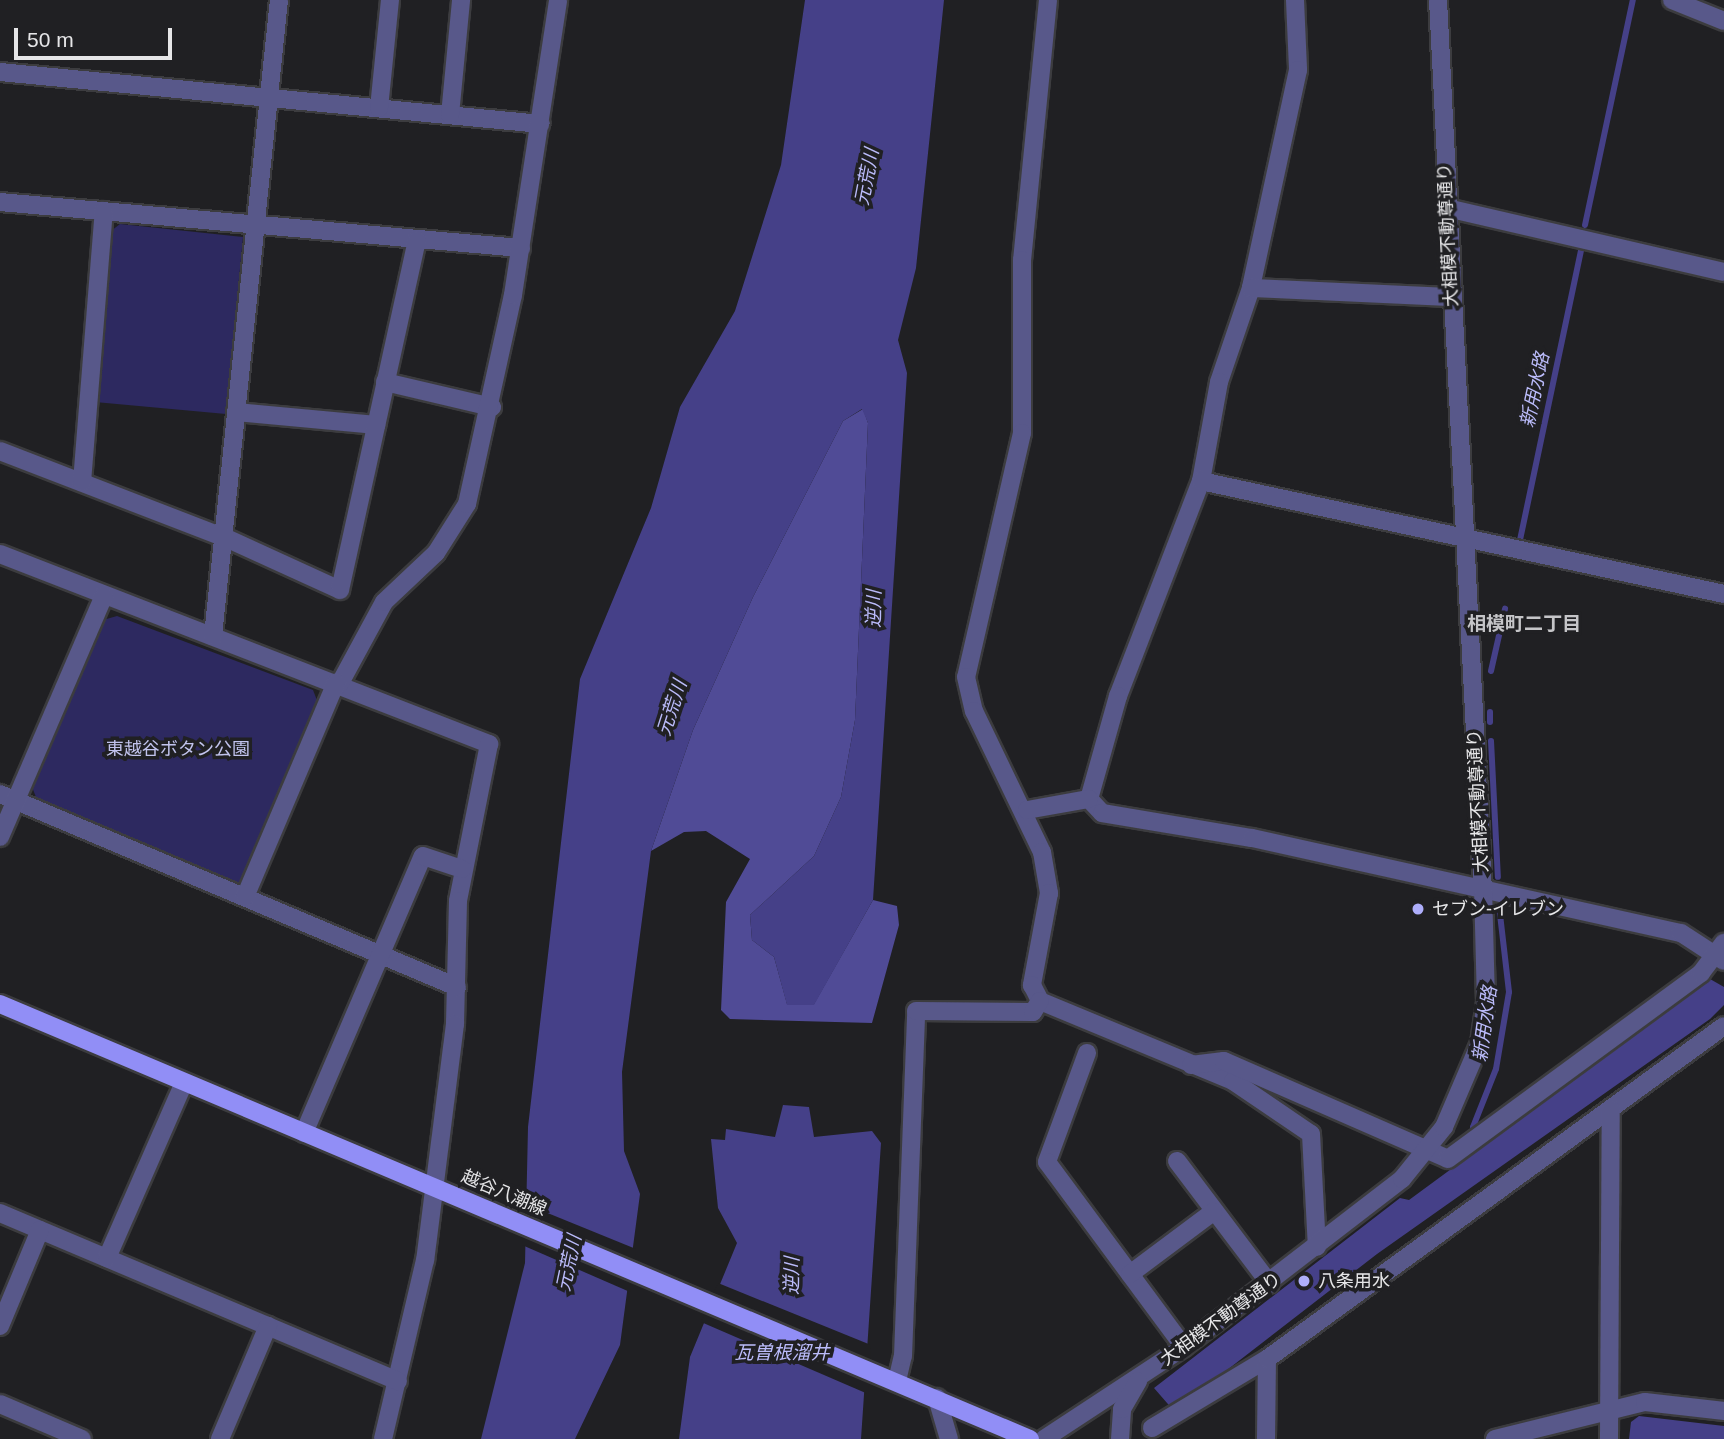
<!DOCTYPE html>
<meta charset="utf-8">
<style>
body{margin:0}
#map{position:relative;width:1724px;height:1439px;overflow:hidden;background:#202023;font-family:Arial,"Noto Sans JP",sans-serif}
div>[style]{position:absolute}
.green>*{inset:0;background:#2d2960}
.forest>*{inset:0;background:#504b96}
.water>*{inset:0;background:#454088}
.pier>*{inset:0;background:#202023}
.stream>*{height:6px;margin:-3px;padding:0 3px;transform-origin:3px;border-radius:3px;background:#454088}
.roads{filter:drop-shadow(2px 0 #3c3c3f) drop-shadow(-2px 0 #3c3c3f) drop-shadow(0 2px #3c3c3f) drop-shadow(0 -2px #3c3c3f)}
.minor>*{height:18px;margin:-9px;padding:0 9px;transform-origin:9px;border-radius:9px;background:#58588a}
.major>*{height:18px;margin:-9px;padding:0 9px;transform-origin:9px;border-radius:9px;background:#918ef6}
.dots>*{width:19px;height:19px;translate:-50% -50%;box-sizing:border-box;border:4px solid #202023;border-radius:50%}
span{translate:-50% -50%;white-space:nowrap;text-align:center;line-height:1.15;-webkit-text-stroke:7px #202023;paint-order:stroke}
.street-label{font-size:18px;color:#e6e6e8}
.park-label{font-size:18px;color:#c1c3ed}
.poi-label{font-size:18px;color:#e6e6e8}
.left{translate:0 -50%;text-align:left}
.water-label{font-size:19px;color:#babbfa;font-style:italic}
.neighbourhood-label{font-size:19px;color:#c5c5c8;font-weight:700}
.scale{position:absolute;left:14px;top:28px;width:158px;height:32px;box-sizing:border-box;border:4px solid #e6e6e8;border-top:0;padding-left:9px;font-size:21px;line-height:24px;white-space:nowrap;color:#e6e6e8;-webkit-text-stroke:5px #202023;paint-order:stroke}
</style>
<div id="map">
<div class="green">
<div style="clip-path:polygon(120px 224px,243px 237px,226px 414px,95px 402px,111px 231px)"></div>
<div style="clip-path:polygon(117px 616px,313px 690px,318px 703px,245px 880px,234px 885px,38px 802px,32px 787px,103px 620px)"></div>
</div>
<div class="forest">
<div style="clip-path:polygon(863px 409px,868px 423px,855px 720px,841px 797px,814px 856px,750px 915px,752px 940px,774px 957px,787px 1004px,814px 1004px,873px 900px,897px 906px,899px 925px,872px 1023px,730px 1019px,721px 1010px,726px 902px,750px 859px,706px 831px,684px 832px,651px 851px,693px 730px,753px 597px,843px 421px)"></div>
</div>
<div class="water">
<div style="clip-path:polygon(805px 0,944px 0,916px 268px,898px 340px,907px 373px,873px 900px,814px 1005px,787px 1005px,774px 957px,752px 940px,750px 915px,814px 856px,841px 797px,855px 720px,868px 423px,862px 409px,843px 421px,753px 597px,693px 730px,651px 851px,622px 1072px,624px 1151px,640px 1194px,620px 1345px,575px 1439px,481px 1439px,525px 1263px,528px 1127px,580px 679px,651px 508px,680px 407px,735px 311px,781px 165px)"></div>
<div style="clip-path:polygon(1710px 979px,1724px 987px,1724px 1005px,1710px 1019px,1377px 1254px,1174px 1411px,1154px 1388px,1400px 1198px,1409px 1200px)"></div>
<div style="clip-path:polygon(783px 1105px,809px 1107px,814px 1137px,872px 1131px,881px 1143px,861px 1439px,679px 1439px,690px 1357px,737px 1243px,718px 1208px,711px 1139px,725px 1140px,726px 1129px,775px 1137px)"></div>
<div style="clip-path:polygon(1639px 1416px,1724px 1426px,1724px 1439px,1629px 1439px,1631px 1422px)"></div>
</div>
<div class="pier">
<div style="clip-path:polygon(523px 1203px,636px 1249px,630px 1292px,522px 1245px)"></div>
<div style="clip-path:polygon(718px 1283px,871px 1345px,868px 1394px,701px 1322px)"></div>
</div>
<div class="stream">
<div style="left:1585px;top:225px;width:230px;rotate:-78deg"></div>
<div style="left:1520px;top:540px;width:299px;rotate:-78.1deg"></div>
<div style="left:1491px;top:671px;width:64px;rotate:-77.3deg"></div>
<div style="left:1490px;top:722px;width:10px;rotate:-90deg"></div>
<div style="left:1491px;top:741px;width:136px;rotate:87.1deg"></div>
<div style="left:1477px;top:1133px;width:7px;rotate:-124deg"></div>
<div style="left:1473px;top:1127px;width:62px;rotate:-68.4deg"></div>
<div style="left:1496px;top:1069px;width:78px;rotate:-80.4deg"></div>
<div style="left:1509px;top:992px;width:79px;rotate:-96.6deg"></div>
</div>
<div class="roads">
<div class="minor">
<div style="left:1048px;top:0;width:261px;rotate:95.7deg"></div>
<div style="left:1022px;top:260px;width:173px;rotate:90deg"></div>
<div style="left:1022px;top:433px;width:250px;rotate:102.9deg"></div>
<div style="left:966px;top:677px;width:35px;rotate:77deg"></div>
<div style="left:974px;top:711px;width:157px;rotate:64.3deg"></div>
<div style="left:1042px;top:852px;width:42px;rotate:80.3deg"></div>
<div style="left:1049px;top:893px;width:94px;rotate:100.5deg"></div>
<div style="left:1032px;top:985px;width:18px;rotate:63deg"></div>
<div style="left:1040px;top:1001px;width:209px;rotate:22.5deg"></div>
<div style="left:1233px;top:1081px;width:94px;rotate:34.2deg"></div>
<div style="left:1311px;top:1134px;width:113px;rotate:87deg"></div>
<div style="left:1295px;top:0;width:70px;rotate:87.5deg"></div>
<div style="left:1298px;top:70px;width:223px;rotate:102.2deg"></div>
<div style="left:1251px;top:288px;width:99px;rotate:108.8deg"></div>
<div style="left:1219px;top:382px;width:101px;rotate:100.3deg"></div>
<div style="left:1201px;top:481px;width:230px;rotate:111.1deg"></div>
<div style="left:1118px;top:696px;width:107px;rotate:105.7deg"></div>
<div style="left:1089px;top:799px;width:19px;rotate:47deg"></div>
<div style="left:1102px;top:813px;width:152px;rotate:9.5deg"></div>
<div style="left:1252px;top:838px;width:439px;rotate:12.5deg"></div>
<div style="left:1681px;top:933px;width:51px;rotate:33.1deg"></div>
<div style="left:1672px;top:0;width:56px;rotate:22deg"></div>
<div style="left:0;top:72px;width:543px;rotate:5.49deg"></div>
<div style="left:379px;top:108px;width:109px;rotate:-84.2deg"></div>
<div style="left:450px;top:115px;width:116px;rotate:-84.5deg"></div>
<div style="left:0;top:202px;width:523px;rotate:5.05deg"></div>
<div style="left:1447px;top:208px;width:284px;rotate:13deg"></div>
<div style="left:1251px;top:288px;width:200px;rotate:2.6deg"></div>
<div style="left:385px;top:382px;width:110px;rotate:13.2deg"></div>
<div style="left:236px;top:412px;width:141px;rotate:5.3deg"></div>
<div style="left:0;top:451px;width:242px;rotate:21.1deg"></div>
<div style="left:226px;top:538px;width:125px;rotate:24.5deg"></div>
<div style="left:340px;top:590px;width:358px;rotate:-77.6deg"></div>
<div style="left:1201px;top:481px;width:535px;rotate:12.19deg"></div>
<div style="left:82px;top:482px;width:272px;rotate:-85.4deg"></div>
<div style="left:0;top:554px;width:525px;rotate:21.23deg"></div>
<div style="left:489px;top:744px;width:160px;rotate:101.2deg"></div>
<div style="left:458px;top:901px;width:123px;rotate:91.4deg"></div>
<div style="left:455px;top:1024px;width:238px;rotate:97.2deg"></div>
<div style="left:425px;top:1260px;width:184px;rotate:103.2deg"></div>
<div style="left:213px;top:636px;width:639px;rotate:-84.08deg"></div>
<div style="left:339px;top:685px;width:94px;rotate:-61.5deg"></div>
<div style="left:384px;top:602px;width:71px;rotate:-43.3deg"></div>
<div style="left:436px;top:553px;width:58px;rotate:-57.7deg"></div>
<div style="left:467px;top:504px;width:214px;rotate:-77.6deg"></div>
<div style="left:513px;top:295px;width:298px;rotate:-81.3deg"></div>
<div style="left:0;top:794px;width:496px;rotate:22.9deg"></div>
<div style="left:1027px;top:810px;width:63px;rotate:-10.1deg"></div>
<div style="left:0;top:837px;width:263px;rotate:-66.7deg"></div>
<div style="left:245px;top:897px;width:233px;rotate:-67deg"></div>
<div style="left:1087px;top:1053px;width:116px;rotate:110.2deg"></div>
<div style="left:1047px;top:1162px;width:230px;rotate:53.5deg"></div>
<div style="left:1191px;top:1065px;width:33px;rotate:-7deg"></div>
<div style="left:1224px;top:1061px;width:244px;rotate:23.6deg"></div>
<div style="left:1448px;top:1159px;width:314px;rotate:-36.3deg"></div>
<div style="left:1701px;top:973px;width:38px;rotate:-53deg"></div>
<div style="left:304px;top:1133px;width:301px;rotate:-66.8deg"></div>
<div style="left:423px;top:856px;width:41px;rotate:18.4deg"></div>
<div style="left:1177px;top:1161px;width:154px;rotate:52.9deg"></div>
<div style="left:0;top:1213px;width:432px;rotate:22.9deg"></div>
<div style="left:107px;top:1258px;width:191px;rotate:-66.3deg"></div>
<div style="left:1130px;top:1274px;width:104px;rotate:-36.8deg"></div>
<div style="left:0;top:1326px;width:104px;rotate:-67.4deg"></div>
<div style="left:897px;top:1381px;width:26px;rotate:-77deg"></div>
<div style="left:903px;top:1356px;width:345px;rotate:-87.8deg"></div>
<div style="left:916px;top:1011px;width:117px;rotate:0.5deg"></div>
<div style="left:1033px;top:1012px;width:13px;rotate:-58deg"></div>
<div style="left:937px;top:1398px;width:43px;rotate:73.7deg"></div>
<div style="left:0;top:1404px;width:89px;rotate:23.1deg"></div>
<div style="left:1152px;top:1428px;width:134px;rotate:-31deg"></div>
<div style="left:220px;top:1439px;width:123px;rotate:-67deg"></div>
<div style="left:1044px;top:1439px;width:168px;rotate:-33.3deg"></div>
<div style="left:1184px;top:1347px;width:275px;rotate:-37.6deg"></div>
<div style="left:1402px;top:1179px;width:67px;rotate:-51.1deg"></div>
<div style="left:1444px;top:1127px;width:91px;rotate:-66.8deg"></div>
<div style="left:1480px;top:1043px;width:41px;rotate:-81.7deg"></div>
<div style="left:1486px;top:1002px;width:111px;rotate:-91.5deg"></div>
<div style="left:1483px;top:891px;width:892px;rotate:-92.89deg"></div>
<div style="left:1120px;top:1439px;width:30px;rotate:-86deg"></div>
<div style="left:1122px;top:1409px;width:32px;rotate:-60deg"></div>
<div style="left:1266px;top:1439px;width:80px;rotate:-89.3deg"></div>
<div style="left:1267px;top:1359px;width:565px;rotate:-36.08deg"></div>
<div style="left:1495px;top:1439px;width:154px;rotate:-13.9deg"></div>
<div style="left:1645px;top:1402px;width:80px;rotate:6.5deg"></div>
<div style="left:1609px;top:1439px;width:330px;rotate:-89.7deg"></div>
</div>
<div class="major">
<div style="left:0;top:1004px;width:1118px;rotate:22.9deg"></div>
</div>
</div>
<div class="dots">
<div style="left:1418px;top:909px;background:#aeaefb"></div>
<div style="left:1304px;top:1281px;background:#aeaefb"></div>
</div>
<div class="street-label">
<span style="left:1448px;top:235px;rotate:-93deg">大相模不動尊通り</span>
<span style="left:1478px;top:801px;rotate:-93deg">大相模不動尊通り</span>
<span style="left:504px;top:1193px;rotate:23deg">越谷八潮線</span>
<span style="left:1221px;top:1319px;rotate:-36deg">大相模不動尊通り</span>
</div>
<div class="park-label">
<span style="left:178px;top:749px">東越谷ボタン公園</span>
</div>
<div class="poi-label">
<span class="left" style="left:1432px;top:909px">セブン-イレブン</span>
<span class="left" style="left:1318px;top:1281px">八条用水</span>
</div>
<div class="water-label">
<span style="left:867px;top:177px;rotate:-79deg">元荒川</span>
<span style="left:1535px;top:390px;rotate:-78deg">新用水路</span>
<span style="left:874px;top:609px;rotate:-89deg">逆川</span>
<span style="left:672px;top:708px;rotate:-72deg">元荒川</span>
<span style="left:1485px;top:1024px;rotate:-82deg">新用水路</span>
<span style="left:569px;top:1263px;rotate:-78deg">元荒川</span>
<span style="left:792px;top:1276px;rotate:-89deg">逆川</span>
<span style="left:782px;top:1353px">瓦曽根溜井</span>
</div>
<div class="neighbourhood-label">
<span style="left:1524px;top:624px">相模町二丁目</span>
</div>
<div class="scale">50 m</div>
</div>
